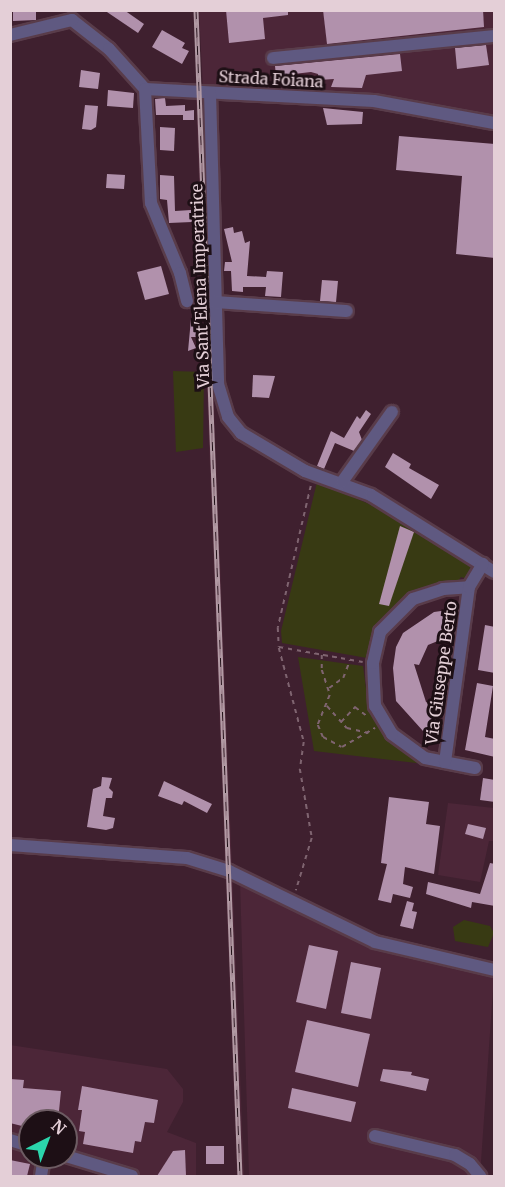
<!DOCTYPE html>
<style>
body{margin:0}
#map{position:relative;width:505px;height:1187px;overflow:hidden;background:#3f202f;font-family:Merriweather,serif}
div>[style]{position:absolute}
.built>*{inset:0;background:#4c2638}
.green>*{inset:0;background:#383a13}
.building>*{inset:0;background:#b191ac}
.path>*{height:1.5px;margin-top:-0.75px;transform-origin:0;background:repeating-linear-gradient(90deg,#7f6470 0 4.5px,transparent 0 9px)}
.roads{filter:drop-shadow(2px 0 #593c4a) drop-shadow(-2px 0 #593c4a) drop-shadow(0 2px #593c4a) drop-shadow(0 -2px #593c4a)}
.minor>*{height:12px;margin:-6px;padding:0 6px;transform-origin:6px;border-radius:6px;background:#5f5981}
.rail>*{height:5px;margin-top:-2.5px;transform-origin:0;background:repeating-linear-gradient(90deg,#1d0f15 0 9px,#b29aa4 0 18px);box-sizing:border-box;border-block:2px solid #b29aa4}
span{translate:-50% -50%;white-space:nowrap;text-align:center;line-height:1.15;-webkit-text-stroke:6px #1d0f15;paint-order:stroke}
.street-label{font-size:16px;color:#e4cfd7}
.frame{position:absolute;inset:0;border:12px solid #e4cfd7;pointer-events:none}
.north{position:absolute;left:18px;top:1109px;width:60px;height:60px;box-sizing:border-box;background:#1d0f15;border:2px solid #6d5c63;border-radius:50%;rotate:42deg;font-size:16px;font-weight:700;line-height:24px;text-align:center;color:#e4cfd7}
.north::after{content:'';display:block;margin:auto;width:21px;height:27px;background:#2bd5ac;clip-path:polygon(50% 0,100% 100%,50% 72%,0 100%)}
</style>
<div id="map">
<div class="built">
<div style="clip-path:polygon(199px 11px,494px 11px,494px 115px,376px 96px,203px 89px)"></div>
<div style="clip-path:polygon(196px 100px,202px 100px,244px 1176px,237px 1176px)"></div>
<div style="clip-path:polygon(448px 803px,494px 808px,494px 841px,489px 841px,480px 882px,438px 875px)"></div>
<div style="clip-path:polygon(240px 882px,356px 938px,494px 975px,480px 1176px,249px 1176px)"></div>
<div style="clip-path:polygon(evenodd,10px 1045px,167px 1069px,183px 1089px,183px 1102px,167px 1132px,196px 1143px,196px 1176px,132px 1176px,130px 1172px,43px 1158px,44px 1176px,11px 1176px,10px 1045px,30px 1121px,66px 1121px,66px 1157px,30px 1157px,30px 1121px)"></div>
</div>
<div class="green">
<div style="clip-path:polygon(173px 371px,204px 372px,203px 448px,176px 452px)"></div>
<div style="clip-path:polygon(317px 482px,388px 512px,477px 566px,470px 580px,461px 577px,456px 584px,441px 586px,376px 628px,367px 658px,282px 643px,281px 631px)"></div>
<div style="clip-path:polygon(298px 657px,363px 666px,368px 703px,392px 741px,425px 764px,314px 751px)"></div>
<div style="clip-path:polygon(464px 920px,490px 926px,494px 933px,488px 947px,455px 941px,453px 927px)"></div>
</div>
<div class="building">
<div style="clip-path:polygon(104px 10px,124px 10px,144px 24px,138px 33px)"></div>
<div style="clip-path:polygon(226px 10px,288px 10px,288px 15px,263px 18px,265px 39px,229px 43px)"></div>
<div style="clip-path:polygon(323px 10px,483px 10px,484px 27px,327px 44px)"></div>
<div style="clip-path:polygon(36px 11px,36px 20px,13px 21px,13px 12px)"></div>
<div style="clip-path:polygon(162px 30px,185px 43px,182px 48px,189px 51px,182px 64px,152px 47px)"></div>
<div style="clip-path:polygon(486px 45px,489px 65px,457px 69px,455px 48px)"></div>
<div style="clip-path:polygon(400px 54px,402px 71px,366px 75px,362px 88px,331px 87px,334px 79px,319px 80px,318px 74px,311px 72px,276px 76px,275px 66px)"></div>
<div style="clip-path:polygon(81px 70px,100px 73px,98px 89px,79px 87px)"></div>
<div style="clip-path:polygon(108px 90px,134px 93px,133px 108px,107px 106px)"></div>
<div style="clip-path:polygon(165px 98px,166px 106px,185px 105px,185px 111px,194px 110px,194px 120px,183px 120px,183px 115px,156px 115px,155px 99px)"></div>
<div style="clip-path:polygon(85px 105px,98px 106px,96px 127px,91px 130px,82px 129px)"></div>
<div style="clip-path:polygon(323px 108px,363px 112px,362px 124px,327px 125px)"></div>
<div style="clip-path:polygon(160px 127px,175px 128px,174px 151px,160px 150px)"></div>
<div style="clip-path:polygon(399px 136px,495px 144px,495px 258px,456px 254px,462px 176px,396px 170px)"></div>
<div style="clip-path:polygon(107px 174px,125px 175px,124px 189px,106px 188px)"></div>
<div style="clip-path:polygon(160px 175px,174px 176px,175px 211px,191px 210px,192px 222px,169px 223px,167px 200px,160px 199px)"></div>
<div style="clip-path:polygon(233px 227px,234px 233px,242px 231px,245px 243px,250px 241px,247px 276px,266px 277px,267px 271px,283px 272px,281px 297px,265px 296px,266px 287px,243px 287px,243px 292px,232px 291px,231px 271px,224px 271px,225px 262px,232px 262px,224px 229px)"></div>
<div style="clip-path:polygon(161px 266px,169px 294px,145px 300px,137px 272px)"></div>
<div style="clip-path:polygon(322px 280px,338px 281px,336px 302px,320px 301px)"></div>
<div style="clip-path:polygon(191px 319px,198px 319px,199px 331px,198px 337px,191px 337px,196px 348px,188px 351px)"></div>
<div style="clip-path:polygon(253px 375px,275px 376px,269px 398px,252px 397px)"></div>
<div style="clip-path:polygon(366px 410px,371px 414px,359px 432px,362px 440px,354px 451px,335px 443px,324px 469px,317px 466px,331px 431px,344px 438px,357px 416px,360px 419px)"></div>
<div style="clip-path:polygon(393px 453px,411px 464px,409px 468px,439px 485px,431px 499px,385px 467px)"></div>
<div style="clip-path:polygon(400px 526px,414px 532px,389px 606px,379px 604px)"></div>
<div style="clip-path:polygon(448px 610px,450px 636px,428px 645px,419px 665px,414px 664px,426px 702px,442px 710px,436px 735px,423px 731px,396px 701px,393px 668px,396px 647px,403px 633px,434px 612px)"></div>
<div style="clip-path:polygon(485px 625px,495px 627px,495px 673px,478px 670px)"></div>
<div style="clip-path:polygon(477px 683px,493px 686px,485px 737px,495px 739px,495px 757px,465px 750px)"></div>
<div style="clip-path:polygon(102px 777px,112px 778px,109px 788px,113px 792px,112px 798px,106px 798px,103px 816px,115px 818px,113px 828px,106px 830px,87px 827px,93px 789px,101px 786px)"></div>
<div style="clip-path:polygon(483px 778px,495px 780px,495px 802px,480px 800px)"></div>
<div style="clip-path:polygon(164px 781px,212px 804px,207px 813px,184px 801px,182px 805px,158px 796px)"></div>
<div style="clip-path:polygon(389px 797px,429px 802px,426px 824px,440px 826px,434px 874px,405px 867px,403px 884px,413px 887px,410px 898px,393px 894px,391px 903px,378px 900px,387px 864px,381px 863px)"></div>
<div style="clip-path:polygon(468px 824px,486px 828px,483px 839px,465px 834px)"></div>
<div style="clip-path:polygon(490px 863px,495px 864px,495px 906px,472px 902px,471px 908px,426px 894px,428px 882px,480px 894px)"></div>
<div style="clip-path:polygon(407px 901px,414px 903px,412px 911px,417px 912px,413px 929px,400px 926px)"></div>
<div style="clip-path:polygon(309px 945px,338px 951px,326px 1009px,296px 1002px)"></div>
<div style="clip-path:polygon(351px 962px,381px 968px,371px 1019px,341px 1013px)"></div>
<div style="clip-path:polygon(307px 1020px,370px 1034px,358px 1087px,295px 1072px)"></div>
<div style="clip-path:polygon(383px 1069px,412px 1072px,411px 1075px,429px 1079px,426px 1091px,380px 1081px)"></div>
<div style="clip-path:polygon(10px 1079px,24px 1080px,23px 1088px,61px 1091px,58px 1121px,30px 1121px,30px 1128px,10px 1123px)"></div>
<div style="clip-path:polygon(82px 1086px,158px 1100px,154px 1123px,145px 1122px,141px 1142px,135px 1141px,133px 1153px,83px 1144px,85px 1132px,79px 1131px,82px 1110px,78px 1110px)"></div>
<div style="clip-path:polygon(292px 1088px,356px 1102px,351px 1122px,288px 1108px)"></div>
<div style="clip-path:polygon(206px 1146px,224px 1146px,224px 1164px,206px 1164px)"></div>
<div style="clip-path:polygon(185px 1150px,186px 1176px,157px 1176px,173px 1151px)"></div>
<div style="clip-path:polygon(10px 1160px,30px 1164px,27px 1176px,10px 1176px)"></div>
</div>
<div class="path">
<div style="left:311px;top:486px;width:146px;rotate:103.1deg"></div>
<div style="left:278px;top:628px;width:19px;rotate:87deg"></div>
<div style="left:279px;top:647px;width:85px;rotate:10.1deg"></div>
<div style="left:279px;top:648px;width:97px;rotate:75.1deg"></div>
<div style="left:304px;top:742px;width:27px;rotate:98deg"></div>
<div style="left:300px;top:769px;width:70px;rotate:80.1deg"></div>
<div style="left:312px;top:838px;width:55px;rotate:106.8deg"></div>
<div style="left:322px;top:655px;width:15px;rotate:90deg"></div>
<div style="left:322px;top:670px;width:26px;rotate:72deg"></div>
<div style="left:330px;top:695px;width:32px;rotate:112deg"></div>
<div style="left:318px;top:725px;width:13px;rotate:67deg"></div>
<div style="left:323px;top:737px;width:21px;rotate:28deg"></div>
<div style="left:342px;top:747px;width:38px;rotate:-30deg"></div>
<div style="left:329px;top:688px;width:17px;rotate:-36deg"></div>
<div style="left:343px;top:678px;width:19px;rotate:-69deg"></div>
<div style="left:327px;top:706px;width:30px;rotate:48deg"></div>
<div style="left:347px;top:728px;width:22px;rotate:13deg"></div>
<div style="left:341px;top:722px;width:21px;rotate:-47deg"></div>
<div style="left:355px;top:707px;width:15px;rotate:37deg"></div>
</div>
<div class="roads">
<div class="minor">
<div style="left:72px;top:20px;width:47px;rotate:38.1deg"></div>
<div style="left:109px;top:49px;width:54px;rotate:48deg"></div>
<div style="left:145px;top:89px;width:229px;rotate:3deg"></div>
<div style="left:374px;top:101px;width:122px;rotate:10.4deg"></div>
<div style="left:10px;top:35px;width:64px;rotate:-13.6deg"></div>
<div style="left:273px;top:58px;width:222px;rotate:-5.7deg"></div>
<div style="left:145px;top:89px;width:114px;rotate:87deg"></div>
<div style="left:151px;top:203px;width:76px;rotate:67.5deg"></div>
<div style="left:180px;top:273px;width:29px;rotate:76deg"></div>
<div style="left:210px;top:93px;width:291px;rotate:88.4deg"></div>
<div style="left:218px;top:384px;width:34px;rotate:73deg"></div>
<div style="left:228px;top:417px;width:21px;rotate:51deg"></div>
<div style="left:241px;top:433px;width:74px;rotate:30.7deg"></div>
<div style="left:305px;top:471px;width:70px;rotate:20deg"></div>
<div style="left:371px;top:495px;width:145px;rotate:32deg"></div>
<div style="left:214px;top:302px;width:133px;rotate:3.9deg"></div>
<div style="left:342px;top:482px;width:86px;rotate:-54.5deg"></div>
<div style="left:445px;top:762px;width:20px;rotate:-169deg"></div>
<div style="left:425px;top:758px;width:41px;rotate:-144deg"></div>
<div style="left:392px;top:734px;width:33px;rotate:-121deg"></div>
<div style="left:375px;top:706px;width:43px;rotate:-92.7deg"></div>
<div style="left:373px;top:663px;width:32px;rotate:-77deg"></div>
<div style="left:380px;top:632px;width:47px;rotate:-45deg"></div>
<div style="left:413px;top:599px;width:32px;rotate:-18deg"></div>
<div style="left:443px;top:589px;width:26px;rotate:-4deg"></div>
<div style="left:475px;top:768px;width:31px;rotate:-169deg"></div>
<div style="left:445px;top:762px;width:177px;rotate:-82.2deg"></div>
<div style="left:469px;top:587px;width:27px;rotate:-59deg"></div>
<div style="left:10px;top:845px;width:177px;rotate:4.2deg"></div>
<div style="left:187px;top:858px;width:44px;rotate:17.2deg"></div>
<div style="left:229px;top:871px;width:162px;rotate:25.9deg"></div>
<div style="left:375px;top:942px;width:122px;rotate:13.2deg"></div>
<div style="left:375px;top:1136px;width:82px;rotate:13.4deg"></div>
<div style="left:455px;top:1155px;width:17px;rotate:31deg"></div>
<div style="left:470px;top:1164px;width:16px;rotate:50deg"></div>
<div style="left:10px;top:1140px;width:21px;rotate:17deg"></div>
<div style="left:66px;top:1156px;width:69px;rotate:16.9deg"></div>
<div style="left:41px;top:1176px;width:19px;rotate:-81deg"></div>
</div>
</div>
<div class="rail">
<div style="left:196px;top:10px;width:1167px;rotate:87.84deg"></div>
</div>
<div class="street-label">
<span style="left:271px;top:79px;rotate:3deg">Strada Foiana</span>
<span style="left:200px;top:286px;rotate:-92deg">Via Sant'Elena Imperatrice</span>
<span style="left:441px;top:673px;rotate:-82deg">Via Giuseppe Berto</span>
</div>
<div class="frame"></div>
<div class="north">N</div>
</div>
